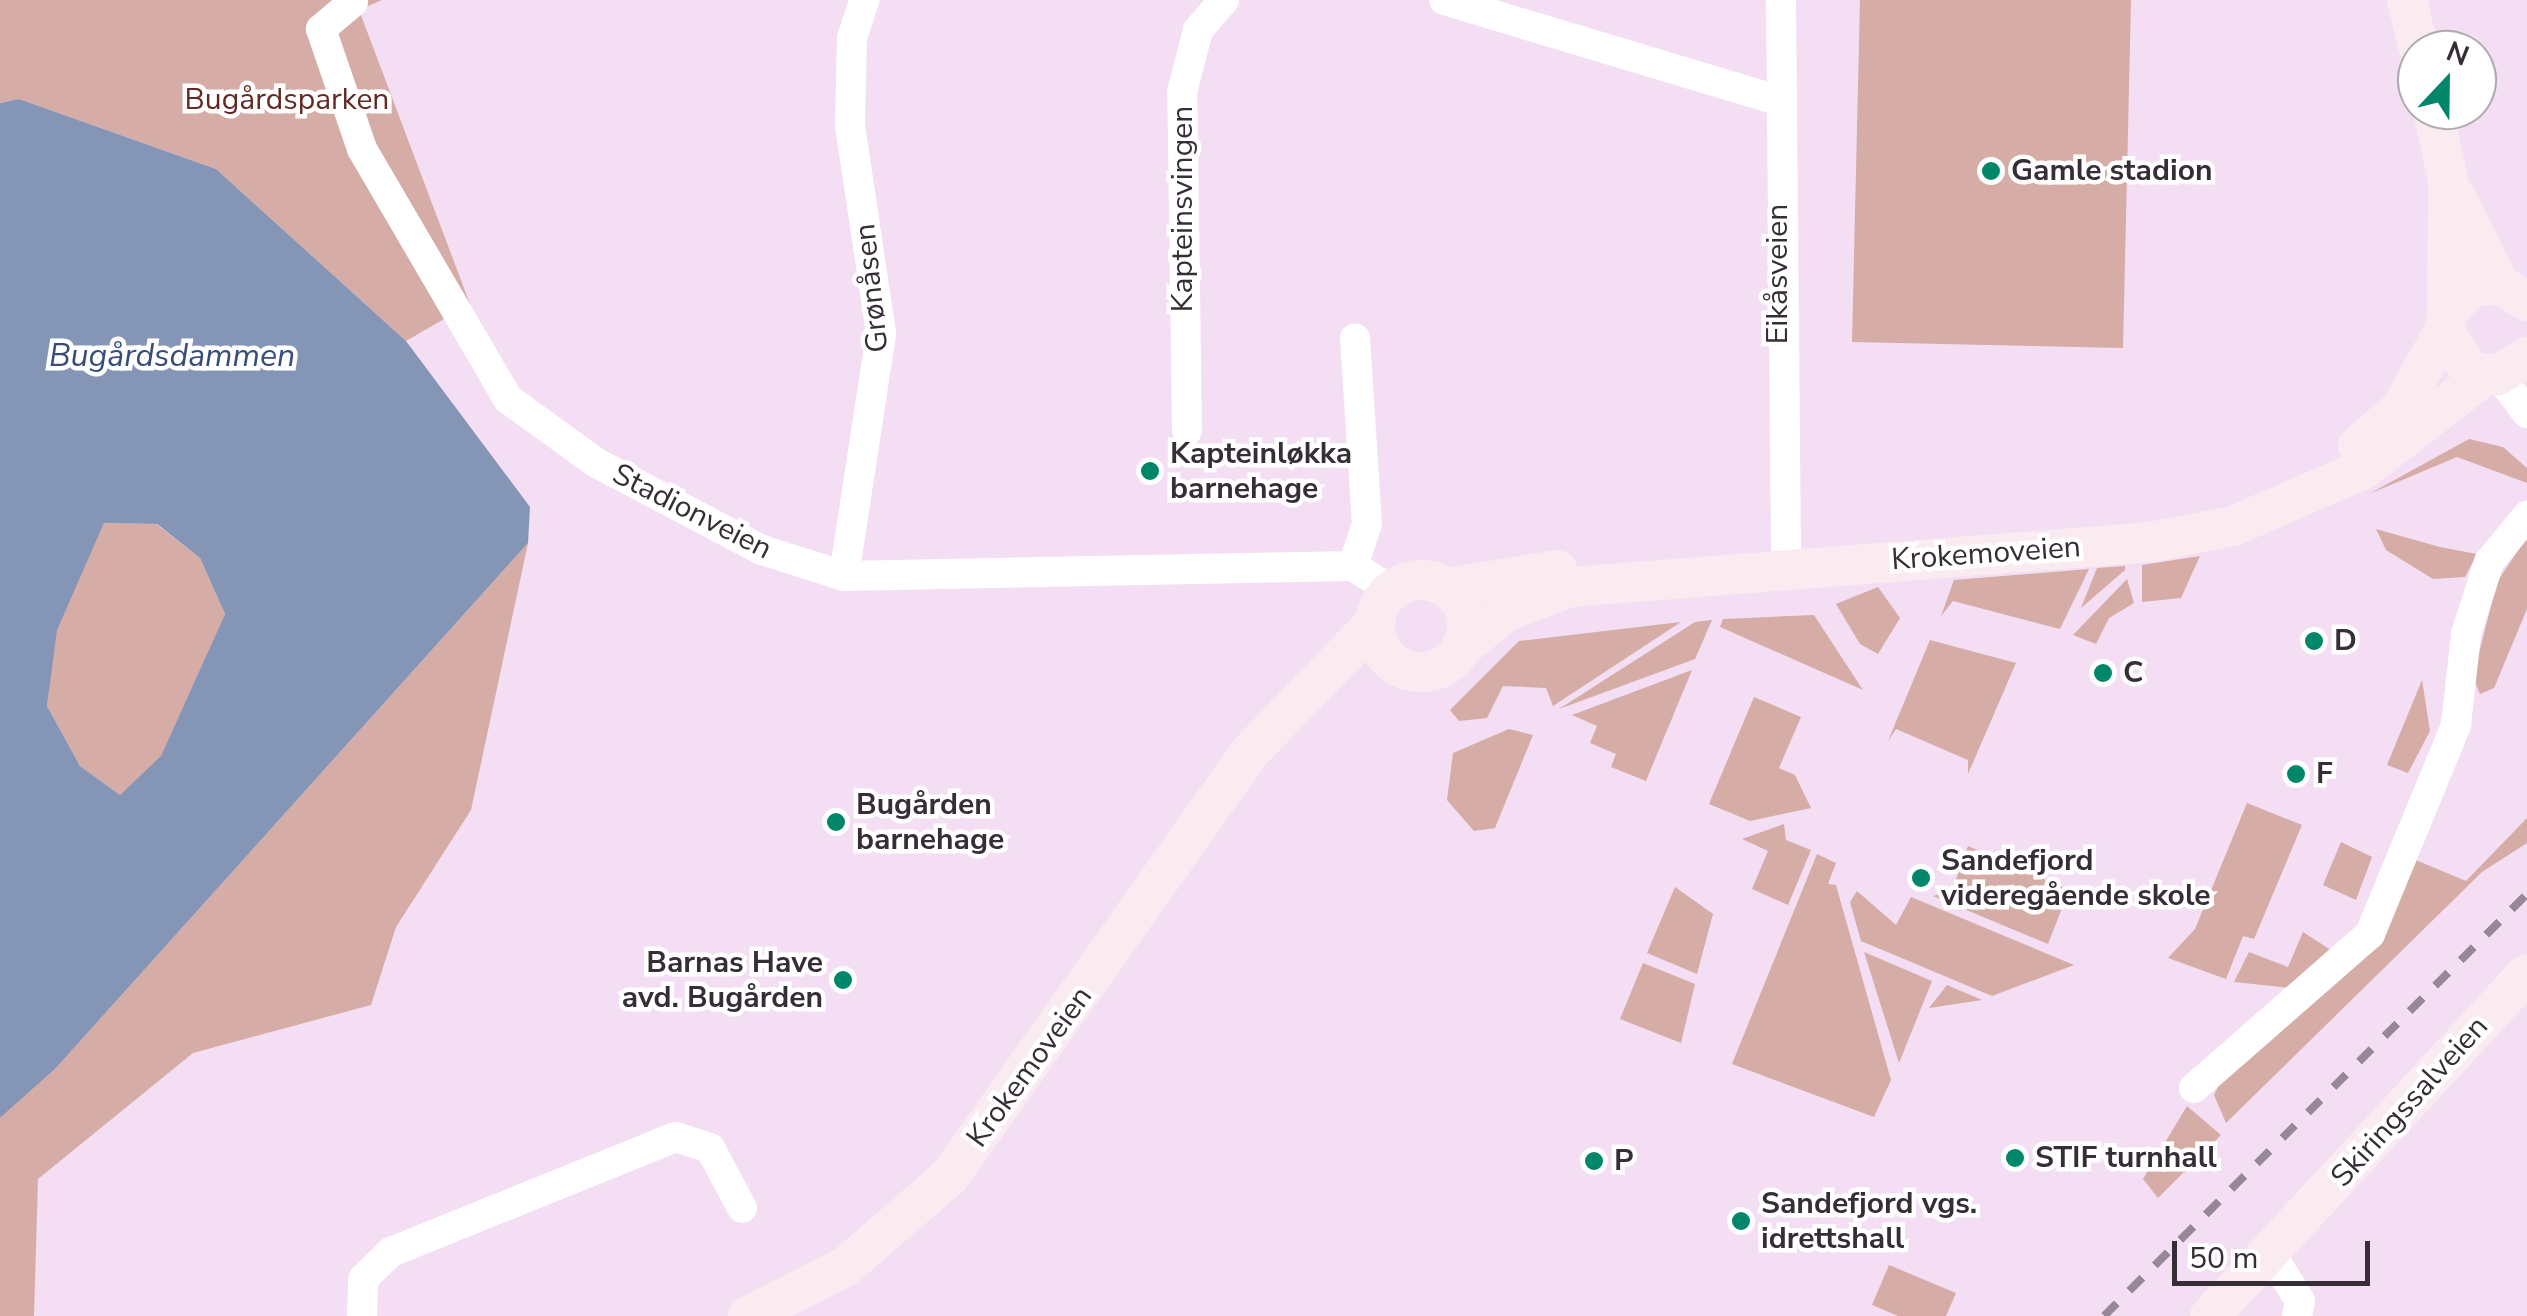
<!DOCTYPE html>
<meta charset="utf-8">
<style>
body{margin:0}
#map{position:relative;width:2527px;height:1316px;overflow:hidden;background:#f3def4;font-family:"Nunito Sans",sans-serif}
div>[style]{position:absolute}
.green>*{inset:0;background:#d5aca6}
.water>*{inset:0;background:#8495b5}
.street>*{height:30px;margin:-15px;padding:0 15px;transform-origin:15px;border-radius:15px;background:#fff}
.secondary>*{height:40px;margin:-20px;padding:0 20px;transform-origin:20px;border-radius:20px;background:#faebf0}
.secondary>.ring{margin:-20px;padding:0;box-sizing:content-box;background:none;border:40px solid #faebf0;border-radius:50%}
.rail>*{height:8px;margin-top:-4px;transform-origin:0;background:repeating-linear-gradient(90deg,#978897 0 18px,transparent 0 36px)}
.dots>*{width:28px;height:28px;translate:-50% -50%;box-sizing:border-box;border:5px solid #fff;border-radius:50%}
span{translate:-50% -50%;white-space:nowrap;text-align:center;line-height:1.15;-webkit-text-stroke:9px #fff;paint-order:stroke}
.park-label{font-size:30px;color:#612a24}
.poi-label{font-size:30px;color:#362e36;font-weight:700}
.left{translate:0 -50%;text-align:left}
.right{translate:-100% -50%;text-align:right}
.street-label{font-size:30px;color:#362e36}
.water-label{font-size:32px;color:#364c7a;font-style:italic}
.north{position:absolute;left:2397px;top:30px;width:100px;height:100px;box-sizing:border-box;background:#fff;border:2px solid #afabaf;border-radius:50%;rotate:22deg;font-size:28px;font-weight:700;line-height:40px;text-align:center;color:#362e36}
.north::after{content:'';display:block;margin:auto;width:35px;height:45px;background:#008669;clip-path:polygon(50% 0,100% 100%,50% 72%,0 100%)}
.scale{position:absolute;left:2172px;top:1241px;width:198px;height:45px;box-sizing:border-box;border:5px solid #362e36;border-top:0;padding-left:12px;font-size:30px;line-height:35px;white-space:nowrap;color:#362e36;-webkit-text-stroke:8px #fff;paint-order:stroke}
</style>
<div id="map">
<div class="green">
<div style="clip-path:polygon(0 0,382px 0,359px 10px,470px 304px,406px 341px,216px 169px,19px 99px,0 103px)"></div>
<div style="clip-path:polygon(1860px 0,2131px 0,2123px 348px,1852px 342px)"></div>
<div style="clip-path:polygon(2469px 439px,2503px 447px,2527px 468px,2527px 483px,2457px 457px,2369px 494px)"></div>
<div style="clip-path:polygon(104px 523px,156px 524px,200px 558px,225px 614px,161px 757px,120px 795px,80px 766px,47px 706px,56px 630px)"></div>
<div style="clip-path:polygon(2376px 529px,2440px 547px,2477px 554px,2465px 577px,2433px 579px,2386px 550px)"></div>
<div style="clip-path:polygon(2527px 537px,2527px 609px,2494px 688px,2480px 694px,2473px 677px,2497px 582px)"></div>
<div style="clip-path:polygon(528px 543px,471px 810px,396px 927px,371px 1005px,193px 1053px,38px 1179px,34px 1316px,0 1316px,0 1118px,55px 1069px)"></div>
<div style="clip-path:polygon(2200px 556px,2181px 598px,2142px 602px,2142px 565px)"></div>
<div style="clip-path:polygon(2125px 566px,2125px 570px,2081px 608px,2097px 568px)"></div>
<div style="clip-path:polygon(2089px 569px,2060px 629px,1953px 601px,1941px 616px,1954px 580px)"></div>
<div style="clip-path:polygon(2127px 579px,2134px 603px,2109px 618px,2096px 644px,2073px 635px)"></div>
<div style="clip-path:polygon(1878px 587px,1900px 618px,1878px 654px,1860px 644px,1836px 604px)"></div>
<div style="clip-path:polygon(1814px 615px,1863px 690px,1720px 627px,1723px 619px)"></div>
<div style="clip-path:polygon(1712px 620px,1695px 659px,1559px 709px,1695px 622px)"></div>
<div style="clip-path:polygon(1681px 622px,1553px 706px,1546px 688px,1503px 686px,1487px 718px,1459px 721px,1450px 710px,1519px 641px)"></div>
<div style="clip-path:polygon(1930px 640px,2016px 663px,1968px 774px,1968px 760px,1896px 729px,1888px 741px)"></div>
<div style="clip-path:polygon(1692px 670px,1646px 781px,1611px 767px,1616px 754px,1590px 743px,1597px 726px,1572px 715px)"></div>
<div style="clip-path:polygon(2422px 680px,2430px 731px,2408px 773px,2387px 765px)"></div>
<div style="clip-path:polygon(1754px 697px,1801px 717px,1779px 768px,1795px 775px,1811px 808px,1750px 821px,1709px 804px)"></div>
<div style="clip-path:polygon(1509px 729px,1533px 735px,1495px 828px,1474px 831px,1447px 800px,1453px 753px)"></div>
<div style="clip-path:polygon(2247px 803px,2302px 825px,2254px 939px,2243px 936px,2226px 979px,2168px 958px,2195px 929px)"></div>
<div style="clip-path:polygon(2527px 818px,2527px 843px,2482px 872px,2226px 1123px,2214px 1095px,2220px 1083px,2278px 1028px,2411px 858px,2466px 881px)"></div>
<div style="clip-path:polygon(1784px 824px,1786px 840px,1811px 850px,1788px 905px,1752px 889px,1768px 851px,1742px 839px)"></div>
<div style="clip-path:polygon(2341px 842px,2372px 857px,2356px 900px,2323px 885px)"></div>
<div style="clip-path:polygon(1968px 846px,2069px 890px,2048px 944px,1933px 896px,1952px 890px)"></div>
<div style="clip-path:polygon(1817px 854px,1836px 863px,1828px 884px,1836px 885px,1891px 1080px,1874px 1117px,1732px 1064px)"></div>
<div style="clip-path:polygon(1675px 887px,1713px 914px,1697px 974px,1647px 953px)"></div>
<div style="clip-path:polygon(1857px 891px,1896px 925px,1911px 897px,2074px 965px,1992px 996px,1861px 941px,1850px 902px)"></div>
<div style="clip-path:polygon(2303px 932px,2337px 954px,2291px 988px,2234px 982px,2249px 952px,2288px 967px)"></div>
<div style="clip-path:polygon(1864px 952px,1932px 981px,1899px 1063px)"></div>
<div style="clip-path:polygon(1643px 963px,1695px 984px,1681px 1043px,1620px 1019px)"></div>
<div style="clip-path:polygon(1947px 985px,1982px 1000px,1929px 1008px)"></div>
<div style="clip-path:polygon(2187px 1106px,2221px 1135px,2158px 1198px,2143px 1179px)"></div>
<div style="clip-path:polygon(1889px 1265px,1956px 1293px,1946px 1316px,1898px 1316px,1872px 1305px)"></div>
</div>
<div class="water">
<div style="clip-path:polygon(evenodd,19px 99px,216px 169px,406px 341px,530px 507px,528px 543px,55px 1069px,0 1118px,0 103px,19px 99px,104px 523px,157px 524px,200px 558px,225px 614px,161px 756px,120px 795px,80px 766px,47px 706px,57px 630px,104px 523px)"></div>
</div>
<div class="street">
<div style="left:1444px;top:0;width:349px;rotate:16.7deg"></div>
<div style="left:1781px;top:0;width:548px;rotate:89.48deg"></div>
<div style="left:353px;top:2px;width:42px;rotate:139.8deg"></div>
<div style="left:321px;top:29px;width:127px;rotate:71.1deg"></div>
<div style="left:362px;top:149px;width:290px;rotate:59.7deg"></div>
<div style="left:508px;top:399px;width:107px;rotate:35.9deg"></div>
<div style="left:595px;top:462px;width:189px;rotate:27.8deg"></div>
<div style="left:762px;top:550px;width:86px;rotate:17.6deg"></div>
<div style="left:844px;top:576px;width:509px;rotate:-1.13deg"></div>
<div style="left:1353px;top:566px;width:45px;rotate:32.3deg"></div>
<div style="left:2498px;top:375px;width:48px;rotate:52.7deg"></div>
<div style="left:1187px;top:430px;width:338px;rotate:-90.8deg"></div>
<div style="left:1182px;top:92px;width:64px;rotate:-75.5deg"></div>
<div style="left:1198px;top:30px;width:40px;rotate:-49deg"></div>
<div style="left:1353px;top:566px;width:44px;rotate:-71.6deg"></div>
<div style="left:1367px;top:524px;width:186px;rotate:-93.7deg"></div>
<div style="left:844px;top:576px;width:246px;rotate:-81.3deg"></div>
<div style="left:881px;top:333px;width:210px;rotate:-98.5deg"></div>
<div style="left:850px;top:125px;width:87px;rotate:-88.7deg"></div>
<div style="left:852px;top:38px;width:40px;rotate:-72deg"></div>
<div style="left:2194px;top:1088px;width:234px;rotate:-41.2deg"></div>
<div style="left:2370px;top:934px;width:226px;rotate:-67.6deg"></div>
<div style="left:2456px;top:725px;width:92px;rotate:-83.7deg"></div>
<div style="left:2466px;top:634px;width:76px;rotate:-72.3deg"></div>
<div style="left:2489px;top:562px;width:60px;rotate:-50.4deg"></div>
<div style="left:2271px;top:1254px;width:55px;rotate:58.3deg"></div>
<div style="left:2300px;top:1301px;width:15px;rotate:101deg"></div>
<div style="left:362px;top:1316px;width:37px;rotate:-88deg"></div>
<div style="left:363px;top:1279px;width:39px;rotate:-44deg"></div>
<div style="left:391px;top:1252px;width:307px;rotate:-22deg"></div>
<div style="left:676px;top:1137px;width:36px;rotate:18deg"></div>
<div style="left:710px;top:1148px;width:68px;rotate:61.9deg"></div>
</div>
<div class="secondary">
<div style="left:2407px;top:0;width:51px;rotate:76.5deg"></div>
<div style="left:2433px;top:110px;width:72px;rotate:77.9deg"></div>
<div style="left:2448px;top:180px;width:133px;rotate:90.4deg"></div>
<div style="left:2456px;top:197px;width:97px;rotate:63.7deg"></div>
<div style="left:2527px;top:301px;width:33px;rotate:-149deg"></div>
<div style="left:2499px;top:284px;width:27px;rotate:174deg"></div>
<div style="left:2472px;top:287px;width:36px;rotate:134deg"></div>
<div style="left:2447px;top:313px;width:18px;rotate:99deg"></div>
<div style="left:2444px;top:331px;width:49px;rotate:56.6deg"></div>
<div style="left:2471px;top:372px;width:27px;rotate:6deg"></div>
<div style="left:2498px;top:375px;width:34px;rotate:-32deg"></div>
<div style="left:2358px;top:446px;width:57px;rotate:-41.5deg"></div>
<div style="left:2401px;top:408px;width:88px;rotate:-60.8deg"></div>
<div class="ring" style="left:1375px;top:580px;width:52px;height:52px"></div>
<div style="left:1447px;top:588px;width:112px;rotate:-9.2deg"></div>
<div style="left:1460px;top:649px;width:60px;rotate:-39deg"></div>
<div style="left:1507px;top:611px;width:68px;rotate:-20.6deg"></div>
<div style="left:1571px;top:587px;width:582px;rotate:-4.44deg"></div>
<div style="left:2151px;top:542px;width:84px;rotate:-11deg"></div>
<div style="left:2233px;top:526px;width:143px;rotate:-23.5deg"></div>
<div style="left:2364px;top:469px;width:152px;rotate:-37.8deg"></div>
<div style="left:748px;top:1316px;width:109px;rotate:-26.8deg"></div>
<div style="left:845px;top:1267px;width:138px;rotate:-40.9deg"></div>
<div style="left:949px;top:1177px;width:521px;rotate:-54.69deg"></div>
<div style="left:1250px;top:752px;width:180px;rotate:-45.9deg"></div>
<div style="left:2210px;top:1316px;width:466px;rotate:-47.2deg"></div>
</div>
<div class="rail">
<div style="left:2104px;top:1316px;width:598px;rotate:-44.93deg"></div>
</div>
<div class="dots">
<div style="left:1991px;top:171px;background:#008669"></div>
<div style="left:1150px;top:471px;background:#008669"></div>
<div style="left:2314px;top:641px;background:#008669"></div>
<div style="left:2103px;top:673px;background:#008669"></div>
<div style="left:2296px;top:774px;background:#008669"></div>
<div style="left:836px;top:822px;background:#008669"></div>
<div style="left:1921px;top:878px;background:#008669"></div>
<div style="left:843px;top:980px;background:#008669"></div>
<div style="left:2015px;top:1158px;background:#008669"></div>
<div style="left:1594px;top:1161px;background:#008669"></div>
<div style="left:1741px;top:1221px;background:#008669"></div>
</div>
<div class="park-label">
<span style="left:287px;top:100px">Bugårdsparken</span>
</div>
<div class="poi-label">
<span class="left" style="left:2011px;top:171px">Gamle stadion</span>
<span class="left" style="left:1170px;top:471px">Kapteinløkka<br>barnehage</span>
<span class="left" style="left:2334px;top:641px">D</span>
<span class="left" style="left:2123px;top:673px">C</span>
<span class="left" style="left:2316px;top:774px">F</span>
<span class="left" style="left:856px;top:822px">Bugården<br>barnehage</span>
<span class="left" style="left:1941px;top:878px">Sandefjord<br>videregående skole</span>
<span class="right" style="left:823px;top:980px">Barnas Have<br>avd. Bugården</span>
<span class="left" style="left:2035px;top:1158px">STIF turnhall</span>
<span class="left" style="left:1614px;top:1161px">P</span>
<span class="left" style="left:1761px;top:1221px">Sandefjord vgs.<br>idrettshall</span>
</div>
<div class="street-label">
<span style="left:1183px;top:209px;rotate:-90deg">Kapteinsvingen</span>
<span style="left:1778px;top:274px;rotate:-90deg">Eikåsveien</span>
<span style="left:872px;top:288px;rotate:-96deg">Grønåsen</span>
<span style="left:692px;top:512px;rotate:27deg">Stadionveien</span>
<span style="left:1986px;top:554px;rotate:-4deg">Krokemoveien</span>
<span style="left:1030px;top:1067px;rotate:-54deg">Krokemoveien</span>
<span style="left:2410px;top:1102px;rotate:-48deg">Skiringssalveien</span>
</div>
<div class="water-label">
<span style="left:172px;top:356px">Bugårdsdammen</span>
</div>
<div class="north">N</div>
<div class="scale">50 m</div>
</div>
